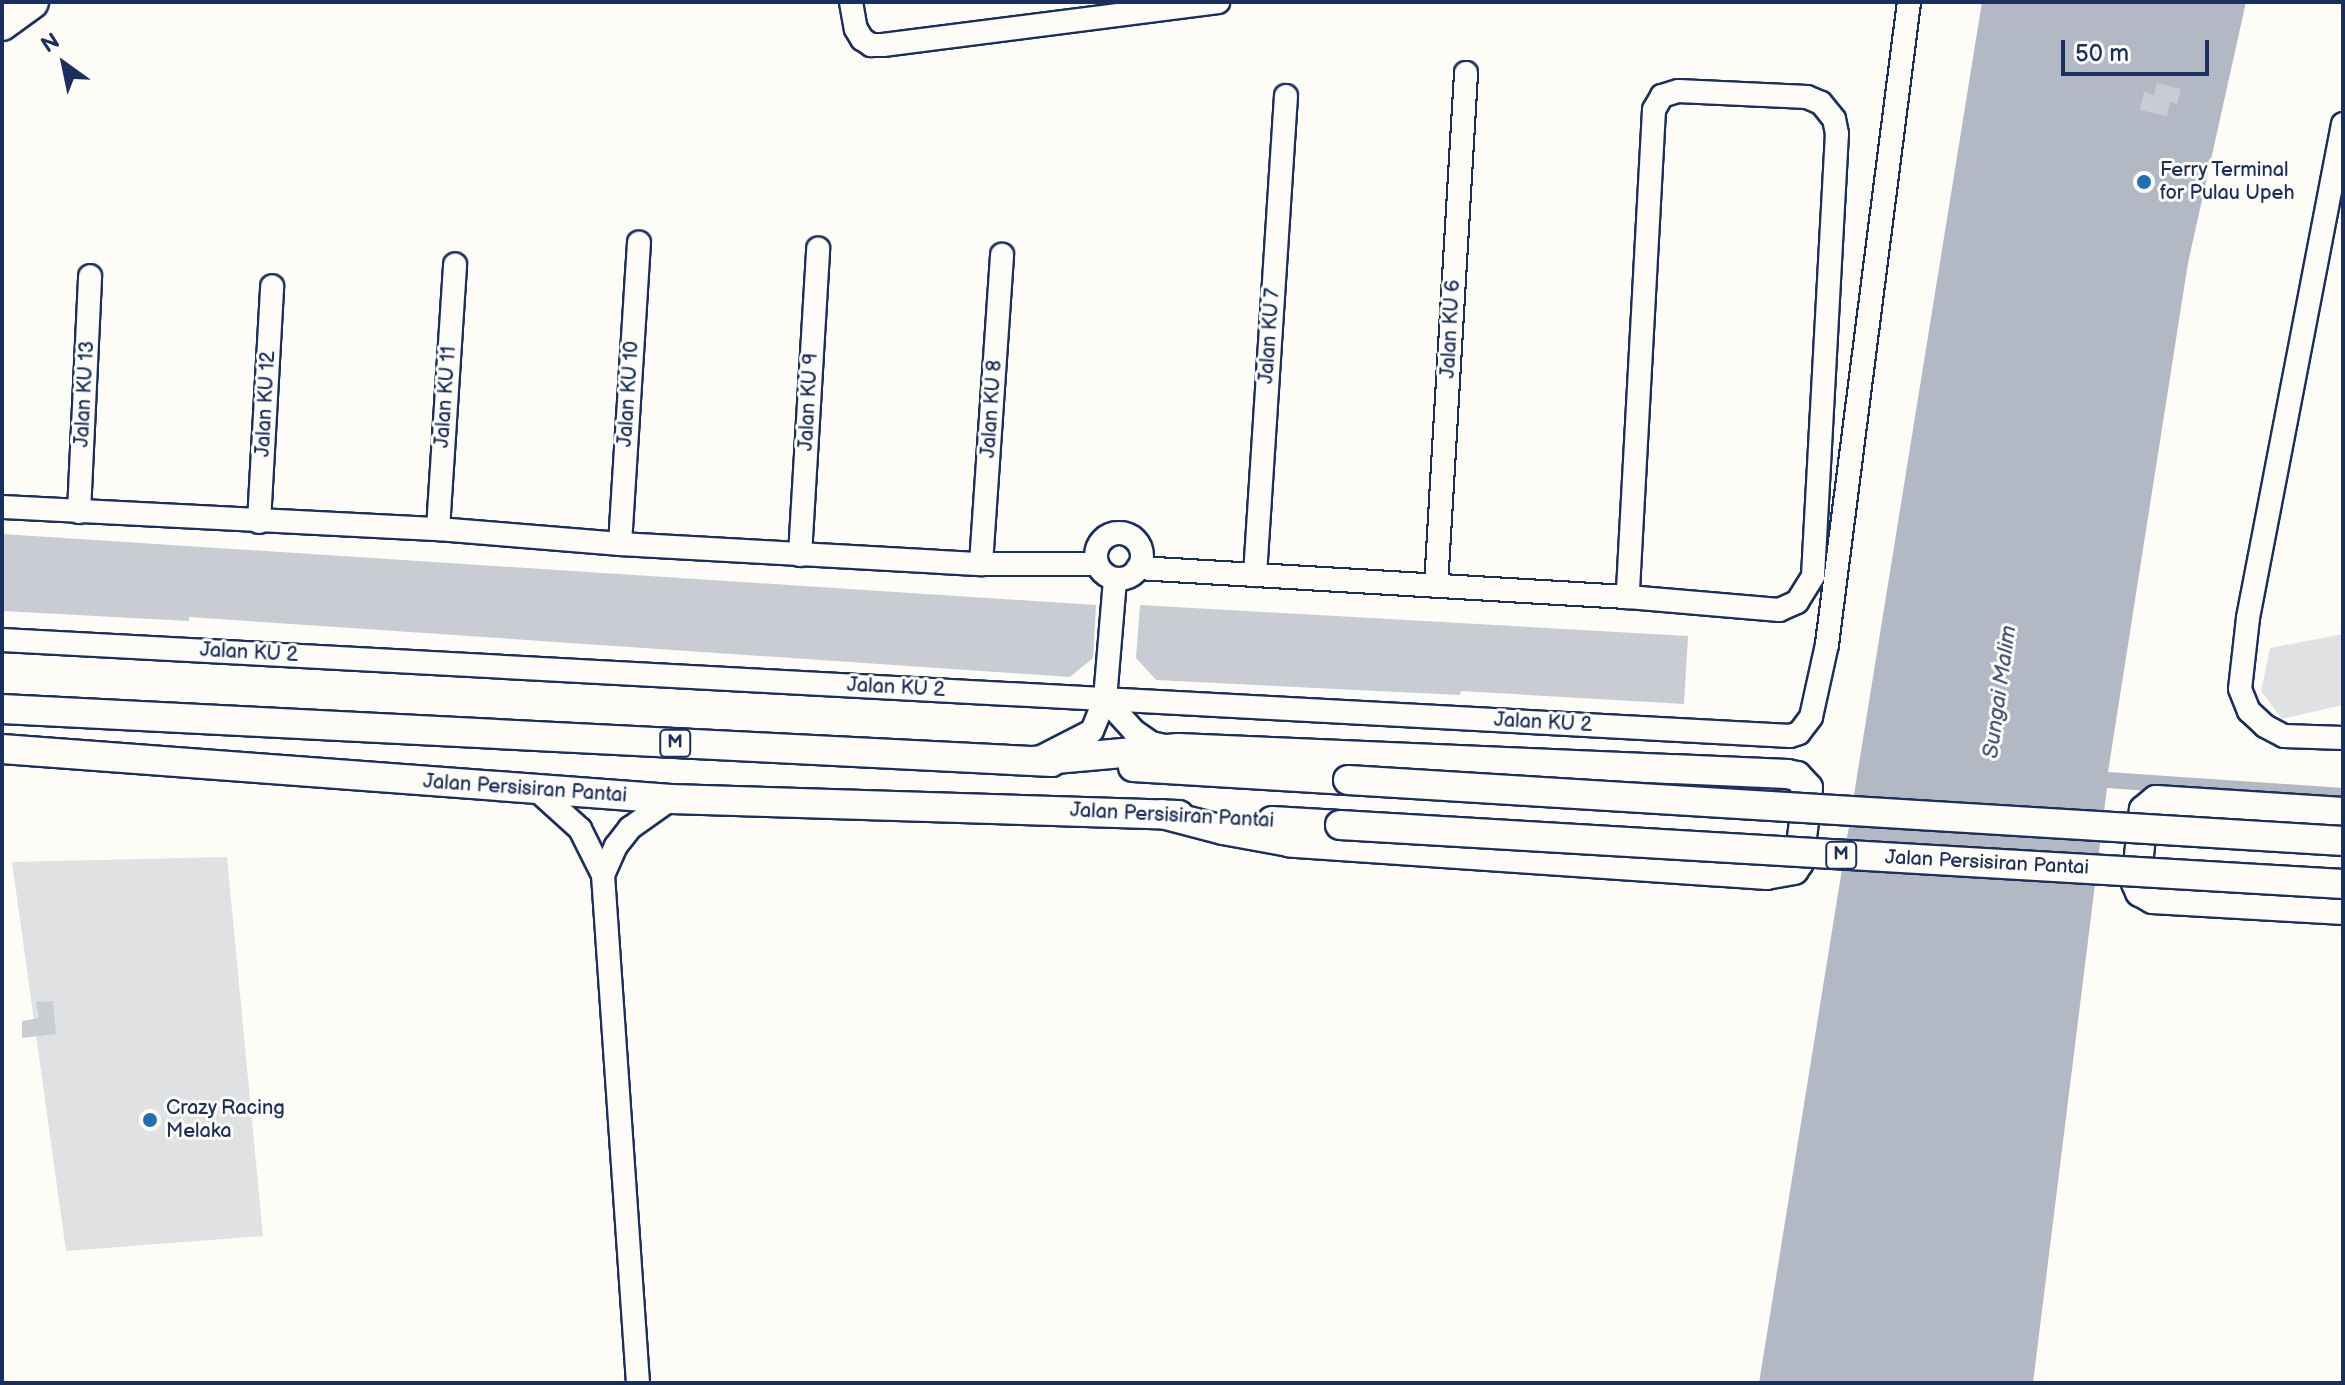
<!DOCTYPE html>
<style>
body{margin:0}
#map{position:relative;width:2345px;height:1385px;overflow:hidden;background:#fdfcf7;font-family:"Balsamiq Sans",sans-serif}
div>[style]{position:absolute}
.green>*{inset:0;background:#e0e1e3}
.water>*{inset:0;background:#b3b8c5}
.building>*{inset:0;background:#c9ccd3}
.roads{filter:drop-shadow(2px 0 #1b2f5e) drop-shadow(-2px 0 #1b2f5e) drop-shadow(0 2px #1b2f5e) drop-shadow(0 -2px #1b2f5e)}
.minor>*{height:22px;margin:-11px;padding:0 11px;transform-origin:11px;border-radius:11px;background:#fdfcf7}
.minor>.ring{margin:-11px;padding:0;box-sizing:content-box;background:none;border:22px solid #fdfcf7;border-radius:50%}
.major>*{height:28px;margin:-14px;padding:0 14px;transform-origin:14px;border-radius:14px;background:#fdfcf7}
.highway>*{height:32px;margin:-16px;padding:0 16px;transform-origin:16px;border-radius:16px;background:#fdfcf7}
.bridges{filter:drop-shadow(2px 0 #1b2f5e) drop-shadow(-2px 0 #1b2f5e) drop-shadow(0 2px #1b2f5e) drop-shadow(0 -2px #1b2f5e)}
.major-bridge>*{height:28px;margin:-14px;padding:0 14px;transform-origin:14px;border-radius:14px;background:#fdfcf7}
.dots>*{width:22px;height:22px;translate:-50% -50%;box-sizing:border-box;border:4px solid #fdfcf7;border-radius:50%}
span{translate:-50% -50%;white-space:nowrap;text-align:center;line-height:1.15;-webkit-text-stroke:6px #fdfcf7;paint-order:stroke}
.shield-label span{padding:2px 6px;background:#fdfcf7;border:2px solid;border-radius:6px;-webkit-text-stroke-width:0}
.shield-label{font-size:18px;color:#1b2f5e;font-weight:700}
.poi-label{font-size:20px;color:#1b2f5e}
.left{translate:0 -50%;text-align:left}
.street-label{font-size:20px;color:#1b2f5e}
.water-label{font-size:22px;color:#49587d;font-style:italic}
.frame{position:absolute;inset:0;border:4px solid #1b2f5e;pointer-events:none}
.north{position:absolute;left:24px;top:24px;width:80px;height:80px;-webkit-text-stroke:6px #fdfcf7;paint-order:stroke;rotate:327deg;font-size:22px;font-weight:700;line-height:32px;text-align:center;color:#1b2f5e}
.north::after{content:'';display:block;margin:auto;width:28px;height:36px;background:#1b2f5e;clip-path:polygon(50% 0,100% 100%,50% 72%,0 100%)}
.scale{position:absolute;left:2061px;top:40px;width:148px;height:36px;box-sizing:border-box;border:4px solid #1b2f5e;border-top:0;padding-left:10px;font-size:24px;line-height:28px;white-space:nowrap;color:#1b2f5e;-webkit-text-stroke:6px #fdfcf7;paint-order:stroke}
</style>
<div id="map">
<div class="green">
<div style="clip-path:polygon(2343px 634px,2343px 705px,2282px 719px,2261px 691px,2270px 648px)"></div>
<div style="clip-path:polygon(227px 857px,263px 1236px,66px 1251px,12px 862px)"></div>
</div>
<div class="water">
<div style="clip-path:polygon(1982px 2px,2246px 2px,2188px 263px,2108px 772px,2343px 788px,2343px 805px,2107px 788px,2033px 1383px,1759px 1383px)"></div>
</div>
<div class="building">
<div style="clip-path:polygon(2157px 83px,2181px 89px,2177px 104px,2170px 102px,2167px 116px,2140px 110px,2144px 92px,2154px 95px)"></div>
<div style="clip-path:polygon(2px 534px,1096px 605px,1093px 658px,1070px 677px,189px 617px,189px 621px,2px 611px)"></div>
<div style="clip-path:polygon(1140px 605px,1688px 636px,1684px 704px,1461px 691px,1460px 695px,1156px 680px,1136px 658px)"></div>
<div style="clip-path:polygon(53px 1001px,56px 1034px,22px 1038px,22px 1021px,39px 1018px,36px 1002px)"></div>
</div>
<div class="roads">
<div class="minor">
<div style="left:851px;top:2px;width:27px;rotate:80deg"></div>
<div style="left:856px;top:29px;width:12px;rotate:59deg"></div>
<div style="left:862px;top:39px;width:11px;rotate:34deg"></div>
<div style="left:871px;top:45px;width:12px"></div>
<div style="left:883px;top:45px;width:338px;rotate:-7.3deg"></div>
<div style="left:2343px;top:124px;width:503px;rotate:100.89deg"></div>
<div style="left:2248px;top:618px;width:71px;rotate:96.4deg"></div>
<div style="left:2240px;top:689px;width:24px;rotate:68deg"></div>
<div style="left:2249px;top:711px;width:22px;rotate:43deg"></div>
<div style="left:2265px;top:726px;width:21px;rotate:28deg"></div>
<div style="left:2284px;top:736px;width:59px;rotate:1.9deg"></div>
<div style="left:2px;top:507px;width:437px;rotate:2.9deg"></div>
<div style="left:438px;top:529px;width:183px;rotate:4.7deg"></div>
<div style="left:620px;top:544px;width:362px;rotate:3.2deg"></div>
<div style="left:981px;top:564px;width:116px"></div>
<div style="left:79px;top:512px;width:236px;rotate:-87.3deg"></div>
<div style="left:259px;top:522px;width:236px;rotate:-86.8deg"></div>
<div style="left:438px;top:529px;width:265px;rotate:-86.3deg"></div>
<div class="ring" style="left:1096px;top:533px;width:24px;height:24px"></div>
<div style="left:620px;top:544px;width:302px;rotate:-86.4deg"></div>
<div style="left:800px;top:555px;width:307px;rotate:-86.6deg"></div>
<div style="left:981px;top:564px;width:310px;rotate:-86.1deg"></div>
<div style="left:1138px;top:568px;width:491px;rotate:3.4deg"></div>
<div style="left:1628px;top:597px;width:152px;rotate:4.9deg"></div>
<div style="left:1779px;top:610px;width:20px;rotate:-24deg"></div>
<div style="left:1797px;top:602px;width:31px;rotate:-58deg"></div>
<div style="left:1813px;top:576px;width:443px;rotate:-86.9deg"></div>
<div style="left:1837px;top:134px;width:15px;rotate:-101deg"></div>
<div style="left:1834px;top:119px;width:21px;rotate:-129deg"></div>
<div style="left:1821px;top:103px;width:15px;rotate:-157deg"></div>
<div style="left:1807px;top:97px;width:129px;rotate:-177.3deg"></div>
<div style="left:1678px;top:91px;width:17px;rotate:163deg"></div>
<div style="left:1662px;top:96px;width:16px;rotate:120deg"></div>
<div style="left:1654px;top:110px;width:488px;rotate:93.1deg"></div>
<div style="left:1255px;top:575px;width:480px;rotate:-86.3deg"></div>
<div style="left:1436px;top:586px;width:514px;rotate:-86.65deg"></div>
<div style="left:2px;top:640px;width:1791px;rotate:3.07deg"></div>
<div style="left:1790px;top:736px;width:9px;rotate:-18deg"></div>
<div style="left:1799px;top:733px;width:20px;rotate:-53deg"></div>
<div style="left:1811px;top:717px;width:75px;rotate:-77.6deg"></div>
<div style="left:1827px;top:644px;width:647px;rotate:-82.72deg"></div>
<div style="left:1105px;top:699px;width:43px;rotate:47.8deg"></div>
<div style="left:1134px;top:731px;width:21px;rotate:35deg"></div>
<div style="left:1151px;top:743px;width:19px;rotate:12deg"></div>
<div style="left:1041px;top:757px;width:57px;rotate:-27deg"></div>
<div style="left:1092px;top:731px;width:35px;rotate:-68deg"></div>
<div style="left:1105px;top:699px;width:120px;rotate:-85.2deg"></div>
<div style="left:538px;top:791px;width:57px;rotate:42.1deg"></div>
<div style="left:580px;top:829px;width:51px;rotate:63.4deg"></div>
<div style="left:603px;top:875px;width:509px;rotate:86.06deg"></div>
<div style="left:603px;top:875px;width:32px;rotate:-66deg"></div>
<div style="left:616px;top:846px;width:23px;rotate:-52deg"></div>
<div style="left:630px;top:828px;width:50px;rotate:-35.3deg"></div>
</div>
<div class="major">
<div style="left:2px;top:709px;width:1051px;rotate:2.89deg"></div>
<div style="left:2px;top:749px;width:671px;rotate:4.27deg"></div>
<div style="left:671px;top:799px;width:508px;rotate:1.8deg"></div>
<div style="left:1033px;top:761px;width:146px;rotate:-5.1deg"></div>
<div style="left:1178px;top:748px;width:610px;rotate:2.44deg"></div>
<div style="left:1787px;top:774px;width:10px;rotate:11deg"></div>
<div style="left:1797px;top:776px;width:16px;rotate:47deg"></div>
<div style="left:1808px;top:788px;width:75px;rotate:96.9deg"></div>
<div style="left:1799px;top:862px;width:9px;rotate:122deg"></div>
<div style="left:1794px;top:870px;width:27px;rotate:170deg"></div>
<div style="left:1767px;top:875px;width:479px;rotate:-176.1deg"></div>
<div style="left:1289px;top:842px;width:67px;rotate:-169.7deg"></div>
<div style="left:1223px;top:830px;width:63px;rotate:-165.3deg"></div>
<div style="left:1133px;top:767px;width:215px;rotate:3.5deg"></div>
<div style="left:2343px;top:812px;width:187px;rotate:-176.3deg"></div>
<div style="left:2156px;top:800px;width:16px;rotate:140deg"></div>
<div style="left:2144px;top:810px;width:73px;rotate:96.3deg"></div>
<div style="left:2136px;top:883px;width:10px;rotate:66deg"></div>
<div style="left:2140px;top:892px;width:15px;rotate:28deg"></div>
<div style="left:2153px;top:899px;width:190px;rotate:3.3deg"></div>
<div style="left:1272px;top:821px;width:68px;rotate:3.4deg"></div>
</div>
<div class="highway">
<div style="left:2px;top:24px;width:37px;rotate:-36deg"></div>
</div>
</div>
<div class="bridges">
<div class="major-bridge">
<div style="left:1348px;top:780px;width:997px;rotate:3.51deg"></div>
<div style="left:1340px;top:825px;width:1005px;rotate:3.37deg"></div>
</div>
</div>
<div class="dots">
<div style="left:2144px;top:182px;background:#1f6fb2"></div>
<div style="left:150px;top:1120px;background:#1f6fb2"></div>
</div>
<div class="shield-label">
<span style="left:675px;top:743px">M</span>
<span style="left:1841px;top:855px">M</span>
</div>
<div class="poi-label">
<span class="left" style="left:2160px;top:182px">Ferry Terminal<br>for Pulau Upeh</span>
<span class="left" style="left:166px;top:1120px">Crazy Racing<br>Melaka</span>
</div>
<div class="street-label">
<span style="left:1451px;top:329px;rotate:-87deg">Jalan KU 6</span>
<span style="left:1270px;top:336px;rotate:-86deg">Jalan KU 7</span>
<span style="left:85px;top:394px;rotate:-87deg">Jalan KU 13</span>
<span style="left:629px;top:394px;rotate:-86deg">Jalan KU 10</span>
<span style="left:446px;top:397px;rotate:-86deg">Jalan KU 11</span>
<span style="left:809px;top:402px;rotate:-87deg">Jalan KU 9</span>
<span style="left:266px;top:404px;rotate:-87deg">Jalan KU 12</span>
<span style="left:992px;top:409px;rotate:-86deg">Jalan KU 8</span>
<span style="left:249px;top:653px;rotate:3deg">Jalan KU 2</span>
<span style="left:896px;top:688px;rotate:3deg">Jalan KU 2</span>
<span style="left:1543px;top:723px;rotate:3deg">Jalan KU 2</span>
<span style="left:525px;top:789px;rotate:4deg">Jalan Persisiran Pantai</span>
<span style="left:1172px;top:816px;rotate:3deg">Jalan Persisiran Pantai</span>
<span style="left:1987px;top:863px;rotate:3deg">Jalan Persisiran Pantai</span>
</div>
<div class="water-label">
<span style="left:2000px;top:692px;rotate:-82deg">Sungai Malim</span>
</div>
<div class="frame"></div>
<div class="north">N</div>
<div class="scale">50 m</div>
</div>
